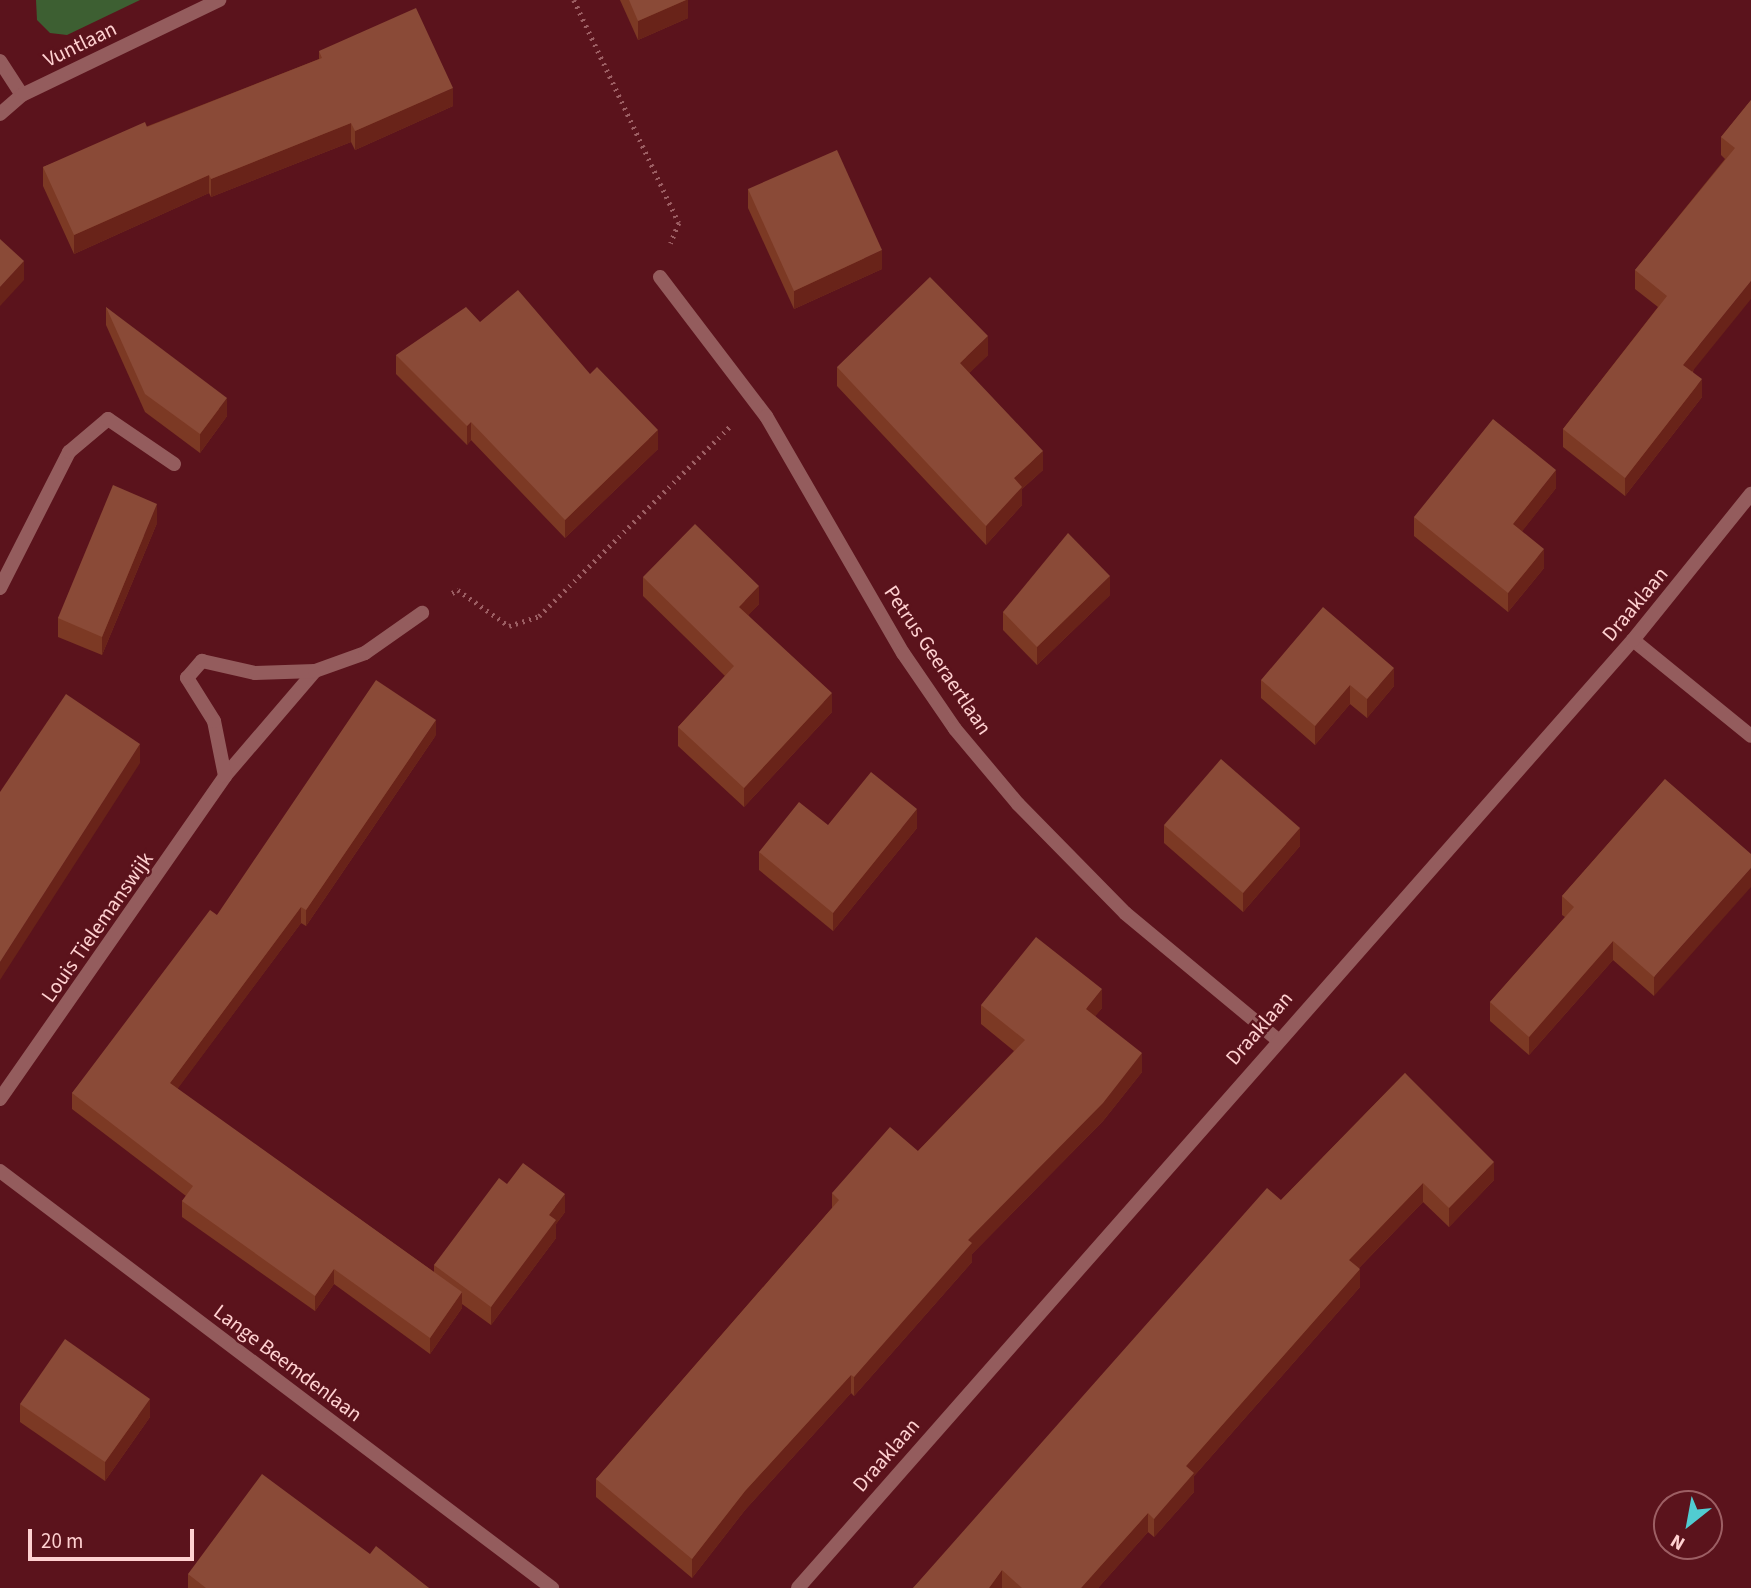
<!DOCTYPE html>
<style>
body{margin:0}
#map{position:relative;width:1751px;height:1588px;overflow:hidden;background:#5b131c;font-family:"Source Sans 3",sans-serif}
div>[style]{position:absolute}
.green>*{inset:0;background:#3d5f32}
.path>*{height:4.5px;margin-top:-2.25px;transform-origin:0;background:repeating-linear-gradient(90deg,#9c5e63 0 2px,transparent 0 7px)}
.lane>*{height:14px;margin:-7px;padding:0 7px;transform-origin:7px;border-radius:7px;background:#945c5d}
.street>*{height:14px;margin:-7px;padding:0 7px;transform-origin:7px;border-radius:7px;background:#945c5d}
.wall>*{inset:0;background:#7c3924}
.shaded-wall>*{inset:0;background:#692319}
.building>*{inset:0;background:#8a4a37}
span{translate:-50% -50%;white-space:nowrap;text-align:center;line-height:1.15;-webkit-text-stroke:5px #5b131c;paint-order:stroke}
.street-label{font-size:21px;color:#ffd1d1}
.north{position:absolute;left:1653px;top:1490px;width:70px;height:70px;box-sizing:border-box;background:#5b131c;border:2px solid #9d5f64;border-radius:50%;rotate:211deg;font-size:19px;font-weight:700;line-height:28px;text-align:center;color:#ffd1d1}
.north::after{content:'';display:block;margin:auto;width:24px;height:32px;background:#51ccd1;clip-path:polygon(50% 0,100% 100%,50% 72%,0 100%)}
.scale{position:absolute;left:28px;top:1529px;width:166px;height:32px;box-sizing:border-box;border:4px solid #ffd1d1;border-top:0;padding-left:9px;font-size:21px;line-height:24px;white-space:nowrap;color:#ffd1d1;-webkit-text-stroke:5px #5b131c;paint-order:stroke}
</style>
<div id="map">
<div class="green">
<div style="clip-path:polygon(36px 0,140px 0,67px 35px,50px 33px,37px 20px)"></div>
</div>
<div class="path">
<div style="left:574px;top:0;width:246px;rotate:64.8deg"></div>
<div style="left:679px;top:223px;width:22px;rotate:112deg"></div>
<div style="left:452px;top:593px;width:7px;rotate:-27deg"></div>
<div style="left:458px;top:590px;width:62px;rotate:35.2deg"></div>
<div style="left:509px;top:626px;width:32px;rotate:-18deg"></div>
<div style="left:539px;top:616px;width:268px;rotate:-44.8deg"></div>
</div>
<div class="lane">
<div style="left:0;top:588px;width:153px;rotate:-63.1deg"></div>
<div style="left:69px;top:452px;width:51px;rotate:-40.2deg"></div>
<div style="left:108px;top:419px;width:80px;rotate:34.3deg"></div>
</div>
<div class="street">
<div style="left:0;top:61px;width:40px;rotate:57.1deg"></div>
<div style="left:0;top:114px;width:29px;rotate:-41deg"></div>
<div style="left:22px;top:95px;width:219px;rotate:-25.7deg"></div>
<div style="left:660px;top:277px;width:175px;rotate:52.7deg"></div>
<div style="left:766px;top:416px;width:274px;rotate:60deg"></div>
<div style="left:903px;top:653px;width:92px;rotate:55.6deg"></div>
<div style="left:955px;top:729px;width:98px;rotate:50deg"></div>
<div style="left:1018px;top:804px;width:153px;rotate:45.5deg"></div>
<div style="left:1125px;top:913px;width:197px;rotate:39.7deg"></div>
<div style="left:1633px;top:640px;width:152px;rotate:39.1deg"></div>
<div style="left:225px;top:776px;width:138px;rotate:-49.4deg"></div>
<div style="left:0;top:1099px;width:394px;rotate:-55.1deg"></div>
<div style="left:225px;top:776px;width:56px;rotate:-101.3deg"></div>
<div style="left:214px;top:721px;width:51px;rotate:-122.1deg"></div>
<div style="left:187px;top:678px;width:23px;rotate:-49deg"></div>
<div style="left:202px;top:661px;width:54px;rotate:12.8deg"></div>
<div style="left:255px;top:673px;width:60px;rotate:-1.9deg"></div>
<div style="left:315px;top:671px;width:53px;rotate:-19.8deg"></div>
<div style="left:365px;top:653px;width:70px;rotate:-35.1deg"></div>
<div style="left:0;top:1171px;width:692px;rotate:37.07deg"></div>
<div style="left:798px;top:1588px;width:1263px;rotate:-48.63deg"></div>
<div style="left:1633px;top:640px;width:188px;rotate:-51.1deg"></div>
</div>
<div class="wall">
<div style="clip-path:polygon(620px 0,688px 0,688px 18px,638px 40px)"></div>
<div style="clip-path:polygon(319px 51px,453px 106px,355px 150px,351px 142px,211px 197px,209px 193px,74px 254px,43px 186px,43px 167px,319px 59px)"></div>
<div style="clip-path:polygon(1751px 100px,1693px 372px,1702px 397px,1625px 496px,1563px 447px,1563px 429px,1658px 307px,1635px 289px,1635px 270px,1725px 159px,1721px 155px,1721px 137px)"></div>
<div style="clip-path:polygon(748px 189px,882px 269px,794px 309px,748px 208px)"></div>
<div style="clip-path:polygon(106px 307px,227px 416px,200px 453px,145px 412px,106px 325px)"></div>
<div style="clip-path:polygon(396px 355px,590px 374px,658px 449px,565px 538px,471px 440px,467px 445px,396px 374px)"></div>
<div style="clip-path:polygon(988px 355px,969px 373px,1043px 470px,1022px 489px,1022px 505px,986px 545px,837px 386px,837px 367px)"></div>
<div style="clip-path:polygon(1556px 488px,1522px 531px,1544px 568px,1508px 612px,1414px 536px,1414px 517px)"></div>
<div style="clip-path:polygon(157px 523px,102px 655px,58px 637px,58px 618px)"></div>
<div style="clip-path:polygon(643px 577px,759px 604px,748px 615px,832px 712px,744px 807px,678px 746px,678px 727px,725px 676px,643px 596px)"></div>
<div style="clip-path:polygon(1110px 595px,1037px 665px,1003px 630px,1003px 612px)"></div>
<div style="clip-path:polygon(1261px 680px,1394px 686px,1367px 718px,1350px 704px,1315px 745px,1261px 698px)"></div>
<div style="clip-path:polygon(436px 735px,306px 926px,301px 923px,177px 1089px,434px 1272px,434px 1265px,507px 1184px,565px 1212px,556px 1224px,556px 1238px,491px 1325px,462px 1304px,462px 1308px,430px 1354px,334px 1284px,315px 1311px,182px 1217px,182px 1201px,186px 1196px,72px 1109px,72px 1093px,217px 915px)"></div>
<div style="clip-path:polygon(1665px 779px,1654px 996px,1613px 960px,1529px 1055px,1490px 1021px,1490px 1002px,1565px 917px,1562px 915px,1562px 896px)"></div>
<div style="clip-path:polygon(828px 825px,917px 828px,833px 931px,759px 870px,759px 852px)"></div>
<div style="clip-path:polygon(1164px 825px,1300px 846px,1243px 912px,1164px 843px)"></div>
<div style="clip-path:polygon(981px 1005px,1102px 1008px,1095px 1016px,1142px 1072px,1103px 1121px,972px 1254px,972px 1262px,854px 1396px,851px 1393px,745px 1510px,692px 1578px,596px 1497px,596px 1479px,832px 1208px,832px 1193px,918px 1151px,1014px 1051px,981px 1024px)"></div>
<div style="clip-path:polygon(1405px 1073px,1494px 1180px,1449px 1227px,1423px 1202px,1359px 1268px,1360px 1287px,1194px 1476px,1194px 1492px,1154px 1537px,1148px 1532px,1098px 1588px,913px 1588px,1281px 1200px)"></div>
<div style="clip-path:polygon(20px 1404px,150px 1417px,105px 1481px,20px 1422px)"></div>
<div style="clip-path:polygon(370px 1554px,429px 1588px,188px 1588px,188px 1574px)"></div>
</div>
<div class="shaded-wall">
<div style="clip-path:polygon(686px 0,688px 0,688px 18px,638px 40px,638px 21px)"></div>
<div style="clip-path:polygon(453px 88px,453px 106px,355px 150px,355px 131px)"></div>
<div style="clip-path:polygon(351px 123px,351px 142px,211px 197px,211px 179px)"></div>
<div style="clip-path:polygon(209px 175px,209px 193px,74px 254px,74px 235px)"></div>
<div style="clip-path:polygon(882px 250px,882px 269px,794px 309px,794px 291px)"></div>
<div style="clip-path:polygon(24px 261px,24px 280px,0 306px,0 287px)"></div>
<div style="clip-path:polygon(1751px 281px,1751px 299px,1683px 383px,1683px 365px)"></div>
<div style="clip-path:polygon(988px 336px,988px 355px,960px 382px,960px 363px)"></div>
<div style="clip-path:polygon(1702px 379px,1702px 397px,1625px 496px,1625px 478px)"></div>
<div style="clip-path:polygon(227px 398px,227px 416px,200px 453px,200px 434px)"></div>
<div style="clip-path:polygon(471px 422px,471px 440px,467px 445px,467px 426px)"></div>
<div style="clip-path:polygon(658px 430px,658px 449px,565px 538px,565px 520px)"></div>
<div style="clip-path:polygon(1043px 451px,1043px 470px,1022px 489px,1022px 505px,986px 545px,986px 526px,1014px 478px)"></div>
<div style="clip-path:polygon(1556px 470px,1556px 488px,1513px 543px,1513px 524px)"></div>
<div style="clip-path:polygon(157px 504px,157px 523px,102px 655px,102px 637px)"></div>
<div style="clip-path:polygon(1544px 549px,1544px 568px,1508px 612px,1508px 593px)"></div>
<div style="clip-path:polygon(1110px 576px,1110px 595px,1037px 665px,1037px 647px)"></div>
<div style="clip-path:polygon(759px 586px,759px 604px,739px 625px,739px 607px)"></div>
<div style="clip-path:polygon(1394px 668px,1394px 686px,1367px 718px,1367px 699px)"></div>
<div style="clip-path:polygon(1350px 685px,1350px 704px,1315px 745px,1315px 726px)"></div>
<div style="clip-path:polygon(832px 693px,832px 712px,744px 807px,744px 788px)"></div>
<div style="clip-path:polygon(436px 720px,436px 735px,306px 926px,306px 910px)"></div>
<div style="clip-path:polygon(140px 744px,140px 763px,0 980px,0 962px)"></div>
<div style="clip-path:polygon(917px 809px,917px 828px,833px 931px,833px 913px)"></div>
<div style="clip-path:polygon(1300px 828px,1300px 846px,1243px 912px,1243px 893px)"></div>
<div style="clip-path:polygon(1751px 868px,1751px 887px,1654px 996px,1654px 977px)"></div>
<div style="clip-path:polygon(301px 907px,301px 923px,170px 1099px,170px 1083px)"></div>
<div style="clip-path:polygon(1613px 941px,1613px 960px,1529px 1055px,1529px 1037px)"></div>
<div style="clip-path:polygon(1102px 989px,1102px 1008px,1086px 1027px,1086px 1009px)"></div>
<div style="clip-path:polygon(1142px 1053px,1142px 1072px,1103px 1121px,972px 1254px,972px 1262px,854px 1396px,854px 1377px,968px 1240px)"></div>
<div style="clip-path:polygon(1494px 1162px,1494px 1180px,1449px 1227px,1449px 1208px)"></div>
<div style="clip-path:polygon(1423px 1183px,1423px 1202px,1349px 1278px,1349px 1260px)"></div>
<div style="clip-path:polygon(565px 1194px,565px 1212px,556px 1224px,556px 1238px,491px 1325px,491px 1307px,549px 1215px)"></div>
<div style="clip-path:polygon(334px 1269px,334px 1284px,315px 1311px,315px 1296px)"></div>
<div style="clip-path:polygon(1360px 1269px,1360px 1287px,1194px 1476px,1194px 1492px,1154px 1537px,1154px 1519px,1186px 1466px)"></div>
<div style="clip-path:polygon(462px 1292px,462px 1308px,430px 1354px,430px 1338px)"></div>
<div style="clip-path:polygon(851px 1375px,851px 1393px,745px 1510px,692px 1578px,692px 1559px,745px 1491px)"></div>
<div style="clip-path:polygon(150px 1399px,150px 1417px,105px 1481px,105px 1462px)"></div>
<div style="clip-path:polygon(1148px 1513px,1148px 1532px,1098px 1588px,1081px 1588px)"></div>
<div style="clip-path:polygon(1002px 1570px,1002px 1588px,989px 1588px)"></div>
</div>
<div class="building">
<div style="clip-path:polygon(629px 0,686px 0,638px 21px)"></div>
<div style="clip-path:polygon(416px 8px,453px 88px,355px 131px,351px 123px,211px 179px,209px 175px,74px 235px,43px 167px,145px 122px,147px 127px,322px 58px,319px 51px)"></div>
<div style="clip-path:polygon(1751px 100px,1751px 281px,1683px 365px,1702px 379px,1625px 478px,1563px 429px,1667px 296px,1635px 270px,1735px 148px,1721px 137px)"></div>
<div style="clip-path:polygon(837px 150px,882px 250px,794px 291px,748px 189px)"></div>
<div style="clip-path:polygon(0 239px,24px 261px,0 287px)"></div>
<div style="clip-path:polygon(930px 277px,988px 336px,960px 363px,1043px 451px,1014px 478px,1022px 487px,986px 526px,837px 367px)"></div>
<div style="clip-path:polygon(518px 290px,590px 374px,597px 367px,658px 430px,565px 520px,471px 422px,467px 426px,396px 355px,466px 307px,480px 322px)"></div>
<div style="clip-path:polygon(106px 307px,227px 398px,200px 434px,145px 394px)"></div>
<div style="clip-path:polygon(1493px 419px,1556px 470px,1513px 524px,1544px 549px,1508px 593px,1414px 517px)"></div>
<div style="clip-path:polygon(113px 485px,157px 504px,102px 637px,58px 618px)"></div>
<div style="clip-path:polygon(695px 524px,759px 586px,739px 607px,832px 693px,744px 788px,678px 727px,734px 666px,643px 577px)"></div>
<div style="clip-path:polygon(1068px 533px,1110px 576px,1037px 647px,1003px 612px)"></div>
<div style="clip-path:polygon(1323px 607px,1394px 668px,1367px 699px,1350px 685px,1315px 726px,1261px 680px)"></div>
<div style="clip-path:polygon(376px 680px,436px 720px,306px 910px,301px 907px,170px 1083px,462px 1292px,430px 1338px,334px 1269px,315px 1296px,182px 1201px,193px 1186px,72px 1093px,210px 910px,217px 915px)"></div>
<div style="clip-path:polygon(66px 694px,140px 744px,0 962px,0 792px)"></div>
<div style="clip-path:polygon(1221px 759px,1300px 828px,1243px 893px,1164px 825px)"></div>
<div style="clip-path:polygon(871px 772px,917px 809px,833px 913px,759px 852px,799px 802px,828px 825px)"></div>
<div style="clip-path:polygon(1665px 779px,1751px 854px,1751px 868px,1654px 977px,1613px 941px,1529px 1037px,1490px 1002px,1574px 907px,1562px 896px)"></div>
<div style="clip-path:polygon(1036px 937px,1102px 989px,1086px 1009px,1142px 1053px,1103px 1103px,968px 1240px,972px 1243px,854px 1377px,851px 1375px,745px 1491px,692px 1559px,596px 1479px,839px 1200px,832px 1193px,890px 1127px,918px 1151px,1025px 1040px,981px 1005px)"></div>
<div style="clip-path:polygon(1405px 1073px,1494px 1162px,1449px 1208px,1423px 1183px,1349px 1260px,1360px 1269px,1186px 1466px,1194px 1473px,1154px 1519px,1148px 1513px,1081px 1588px,1022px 1588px,1002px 1570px,989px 1588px,913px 1588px,1267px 1188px,1281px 1200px)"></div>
<div style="clip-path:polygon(523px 1163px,565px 1194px,549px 1215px,556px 1220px,491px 1307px,434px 1265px,499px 1178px,507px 1184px)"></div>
<div style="clip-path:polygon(65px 1339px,150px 1399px,105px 1462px,20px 1404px)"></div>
<div style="clip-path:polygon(262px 1474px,370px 1554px,376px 1546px,429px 1588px,206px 1588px,188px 1574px)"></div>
</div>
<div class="street-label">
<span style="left:80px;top:44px;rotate:-26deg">Vuntlaan</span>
<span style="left:1635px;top:604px;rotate:-50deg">Draaklaan</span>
<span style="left:938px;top:660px;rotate:56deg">Petrus Geeraertlaan</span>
<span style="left:97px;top:927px;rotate:-55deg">Louis Tielemanswijk</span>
<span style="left:1259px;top:1028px;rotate:-49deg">Draaklaan</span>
<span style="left:288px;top:1363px;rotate:37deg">Lange Beemdenlaan</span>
<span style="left:886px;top:1455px;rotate:-49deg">Draaklaan</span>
</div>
<div class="north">N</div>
<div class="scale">20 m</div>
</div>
